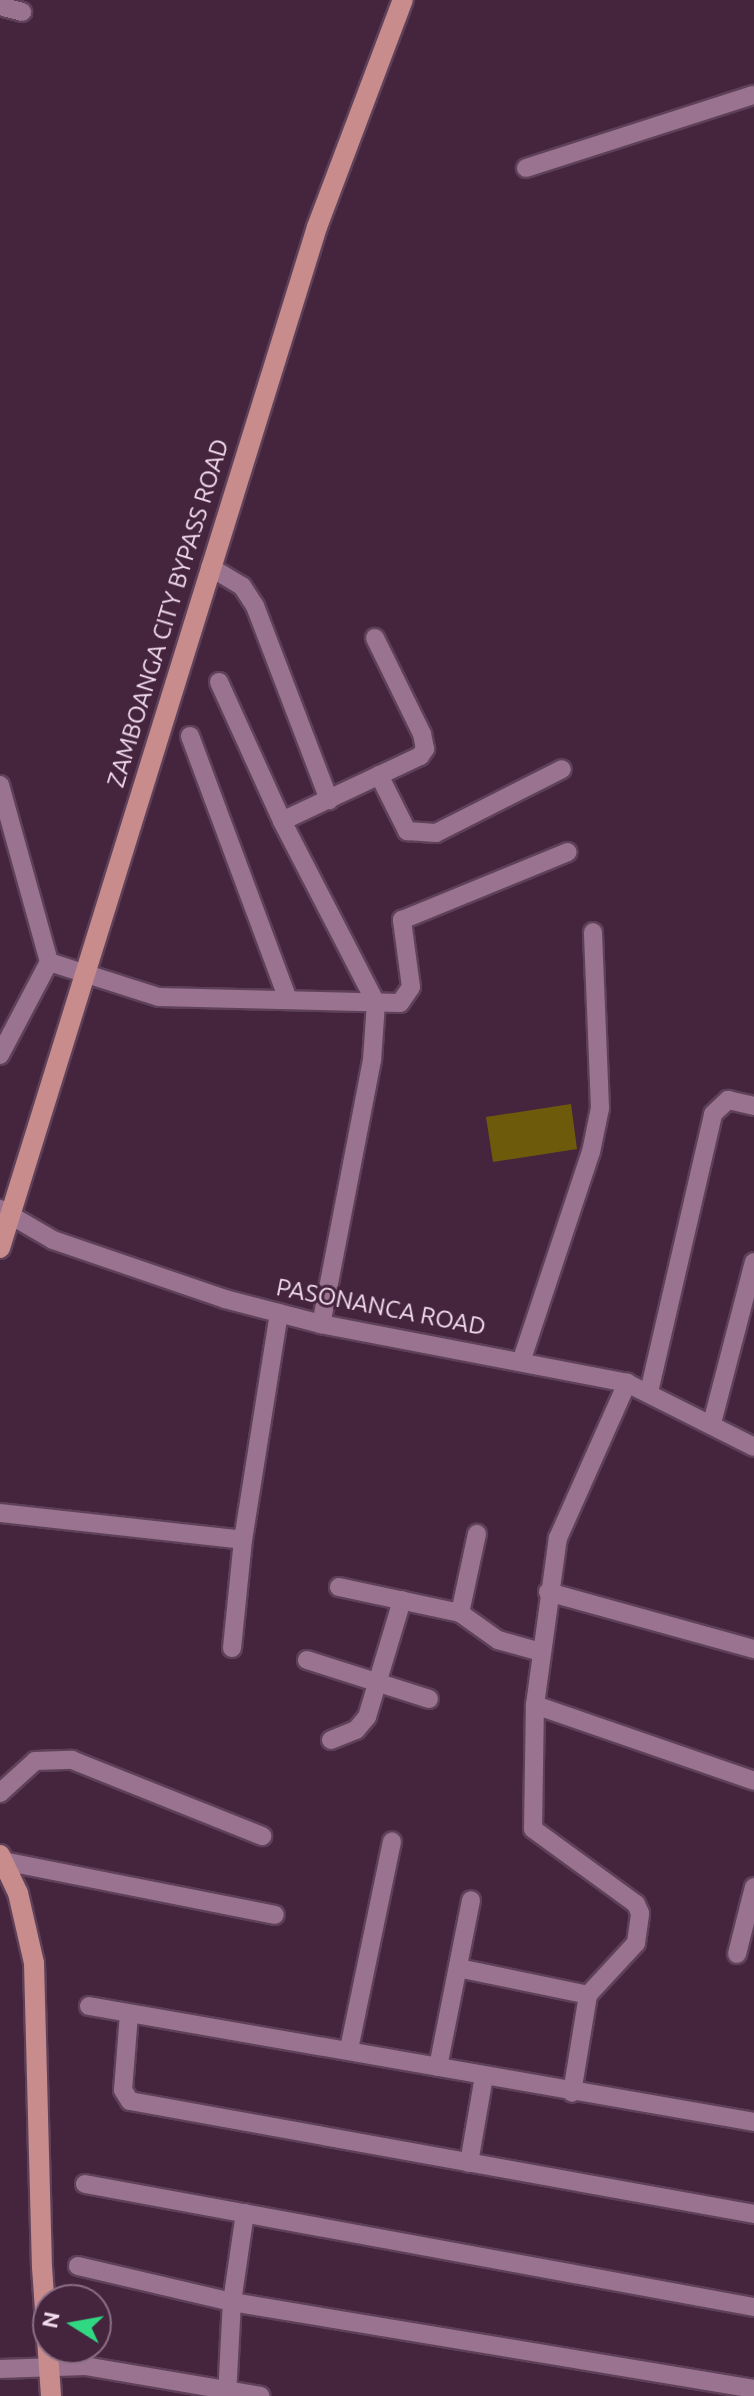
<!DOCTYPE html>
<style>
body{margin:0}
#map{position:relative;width:754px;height:2396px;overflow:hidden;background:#45243e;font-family:Ubuntu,sans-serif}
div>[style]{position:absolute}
.green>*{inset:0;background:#6d5b0b}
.roads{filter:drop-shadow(2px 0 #5e4159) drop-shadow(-2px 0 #5e4159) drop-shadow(0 2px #5e4159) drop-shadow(0 -2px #5e4159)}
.minor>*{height:18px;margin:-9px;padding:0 9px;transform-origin:9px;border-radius:9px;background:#9a7391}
.major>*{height:20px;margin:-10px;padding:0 10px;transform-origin:10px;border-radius:10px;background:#c98c8c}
span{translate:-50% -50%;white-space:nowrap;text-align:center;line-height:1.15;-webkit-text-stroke:6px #45243e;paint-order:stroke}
.street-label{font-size:24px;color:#f2dced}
.north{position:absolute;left:32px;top:2284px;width:80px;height:80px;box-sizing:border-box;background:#45243e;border:2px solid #8a6e84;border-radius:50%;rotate:281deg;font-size:22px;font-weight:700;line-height:32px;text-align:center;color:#f2dced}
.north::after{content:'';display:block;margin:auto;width:28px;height:36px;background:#31d882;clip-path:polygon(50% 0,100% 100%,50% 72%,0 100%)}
</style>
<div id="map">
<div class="green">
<div style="clip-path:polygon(571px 1104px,577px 1149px,493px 1162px,486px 1117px)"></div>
</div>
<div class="roads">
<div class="minor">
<div style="left:0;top:6px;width:23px;rotate:15deg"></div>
<div style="left:526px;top:168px;width:239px;rotate:-17.8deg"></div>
<div style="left:210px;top:567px;width:37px;rotate:31deg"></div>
<div style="left:242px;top:586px;width:24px;rotate:57deg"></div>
<div style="left:255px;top:606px;width:208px;rotate:69.1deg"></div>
<div style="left:219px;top:682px;width:153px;rotate:65.6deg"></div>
<div style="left:282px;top:821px;width:205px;rotate:62.7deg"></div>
<div style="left:376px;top:1003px;width:57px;rotate:94deg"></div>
<div style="left:372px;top:1060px;width:269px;rotate:100.9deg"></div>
<div style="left:190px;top:736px;width:281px;rotate:69.6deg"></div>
<div style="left:379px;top:775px;width:63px;rotate:63.4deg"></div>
<div style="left:407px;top:831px;width:29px;rotate:4deg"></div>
<div style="left:436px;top:833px;width:141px;rotate:-26.9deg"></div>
<div style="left:0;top:785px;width:184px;rotate:74.5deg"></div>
<div style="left:49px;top:962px;width:105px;rotate:117.8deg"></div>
<div style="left:282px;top:821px;width:153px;rotate:-25.2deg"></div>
<div style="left:420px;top:756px;width:9px;rotate:-54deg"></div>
<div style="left:425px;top:749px;width:15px;rotate:-101deg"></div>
<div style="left:422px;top:734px;width:107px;rotate:-116.1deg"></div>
<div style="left:49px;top:962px;width:115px;rotate:17.7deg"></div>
<div style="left:159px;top:997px;width:241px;rotate:1.4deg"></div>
<div style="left:400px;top:1003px;width:19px;rotate:-55deg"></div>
<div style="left:411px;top:987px;width:68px;rotate:-97.7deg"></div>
<div style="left:402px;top:920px;width:179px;rotate:-22.3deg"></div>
<div style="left:0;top:1209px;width:61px;rotate:30.3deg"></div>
<div style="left:53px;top:1240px;width:182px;rotate:18.9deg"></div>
<div style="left:225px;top:1299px;width:99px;rotate:14.6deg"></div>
<div style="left:321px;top:1324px;width:312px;rotate:10.9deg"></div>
<div style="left:627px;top:1383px;width:142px;rotate:26.7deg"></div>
<div style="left:522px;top:1359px;width:218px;rotate:-71.6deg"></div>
<div style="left:591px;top:1152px;width:45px;rotate:-78.4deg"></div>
<div style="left:600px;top:1108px;width:176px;rotate:-92.3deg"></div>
<div style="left:649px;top:1392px;width:285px;rotate:-77deg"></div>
<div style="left:713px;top:1114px;width:21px;rotate:-43deg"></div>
<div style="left:728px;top:1100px;width:27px;rotate:13deg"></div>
<div style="left:712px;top:1423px;width:166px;rotate:-75.4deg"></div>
<div style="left:0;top:1513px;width:244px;rotate:6.3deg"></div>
<div style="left:339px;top:1587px;width:124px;rotate:12.1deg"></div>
<div style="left:460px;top:1613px;width:47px;rotate:35.4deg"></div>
<div style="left:498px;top:1640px;width:45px;rotate:15.6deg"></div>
<div style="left:548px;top:1592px;width:214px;rotate:15.5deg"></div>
<div style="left:460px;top:1613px;width:81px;rotate:-77.9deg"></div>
<div style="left:232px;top:1648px;width:109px;rotate:-84.2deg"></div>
<div style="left:243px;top:1540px;width:230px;rotate:-81deg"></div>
<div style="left:307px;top:1660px;width:128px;rotate:17.7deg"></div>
<div style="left:535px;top:1705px;width:232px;rotate:19.1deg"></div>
<div style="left:331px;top:1740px;width:27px;rotate:-22deg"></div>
<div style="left:356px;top:1730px;width:17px;rotate:-50deg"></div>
<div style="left:367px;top:1717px;width:122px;rotate:-73.3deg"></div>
<div style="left:0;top:1793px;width:47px;rotate:-42.4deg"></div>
<div style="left:35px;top:1761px;width:37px;rotate:-2deg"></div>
<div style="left:72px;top:1760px;width:205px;rotate:21.8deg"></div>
<div style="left:3px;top:1861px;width:277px;rotate:11.2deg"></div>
<div style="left:737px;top:1954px;width:69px;rotate:-75.8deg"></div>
<div style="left:458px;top:1968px;width:133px;rotate:11.7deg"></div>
<div style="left:588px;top:1995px;width:99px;rotate:99.3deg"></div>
<div style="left:588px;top:1995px;width:71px;rotate:-47.3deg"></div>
<div style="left:636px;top:1943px;width:30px;rotate:-82deg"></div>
<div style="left:640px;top:1913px;width:10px;rotate:-114deg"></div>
<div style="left:636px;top:1904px;width:127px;rotate:-143.9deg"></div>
<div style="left:533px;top:1829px;width:124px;rotate:-89.1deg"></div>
<div style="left:535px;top:1705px;width:169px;rotate:-82.2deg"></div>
<div style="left:558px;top:1538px;width:170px;rotate:-66deg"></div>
<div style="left:89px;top:2006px;width:675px;rotate:9.89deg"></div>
<div style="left:129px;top:2014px;width:76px;rotate:94.5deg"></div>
<div style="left:123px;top:2090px;width:13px;rotate:58deg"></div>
<div style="left:130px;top:2101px;width:634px;rotate:10.26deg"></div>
<div style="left:349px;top:2049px;width:212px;rotate:-78.3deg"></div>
<div style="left:438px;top:2067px;width:170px;rotate:-78.8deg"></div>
<div style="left:469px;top:2163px;width:88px;rotate:-80.2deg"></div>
<div style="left:85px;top:2184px;width:680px;rotate:10.42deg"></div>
<div style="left:78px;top:2266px;width:158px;rotate:13.2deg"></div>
<div style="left:232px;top:2302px;width:529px;rotate:9.46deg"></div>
<div style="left:0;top:2369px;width:85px;rotate:-2deg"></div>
<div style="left:85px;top:2366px;width:178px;rotate:9.7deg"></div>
<div style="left:227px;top:2396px;width:94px;rotate:-87deg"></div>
<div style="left:232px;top:2302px;width:90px;rotate:-81.7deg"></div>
</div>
<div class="major">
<div style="left:0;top:1248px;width:1069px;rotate:-72.75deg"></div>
<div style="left:317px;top:227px;width:243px;rotate:-69.3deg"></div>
<div style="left:0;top:1855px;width:42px;rotate:64.7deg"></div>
<div style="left:18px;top:1893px;width:72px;rotate:77.1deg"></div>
<div style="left:34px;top:1963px;width:304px;rotate:88.5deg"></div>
<div style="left:42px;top:2267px;width:129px;rotate:86deg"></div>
</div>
</div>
<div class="street-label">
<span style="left:168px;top:613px;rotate:-73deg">ZAMBOANGA CITY BYPASS ROAD</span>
<span style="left:381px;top:1307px;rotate:11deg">PASONANCA ROAD</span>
</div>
<div class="north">N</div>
</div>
